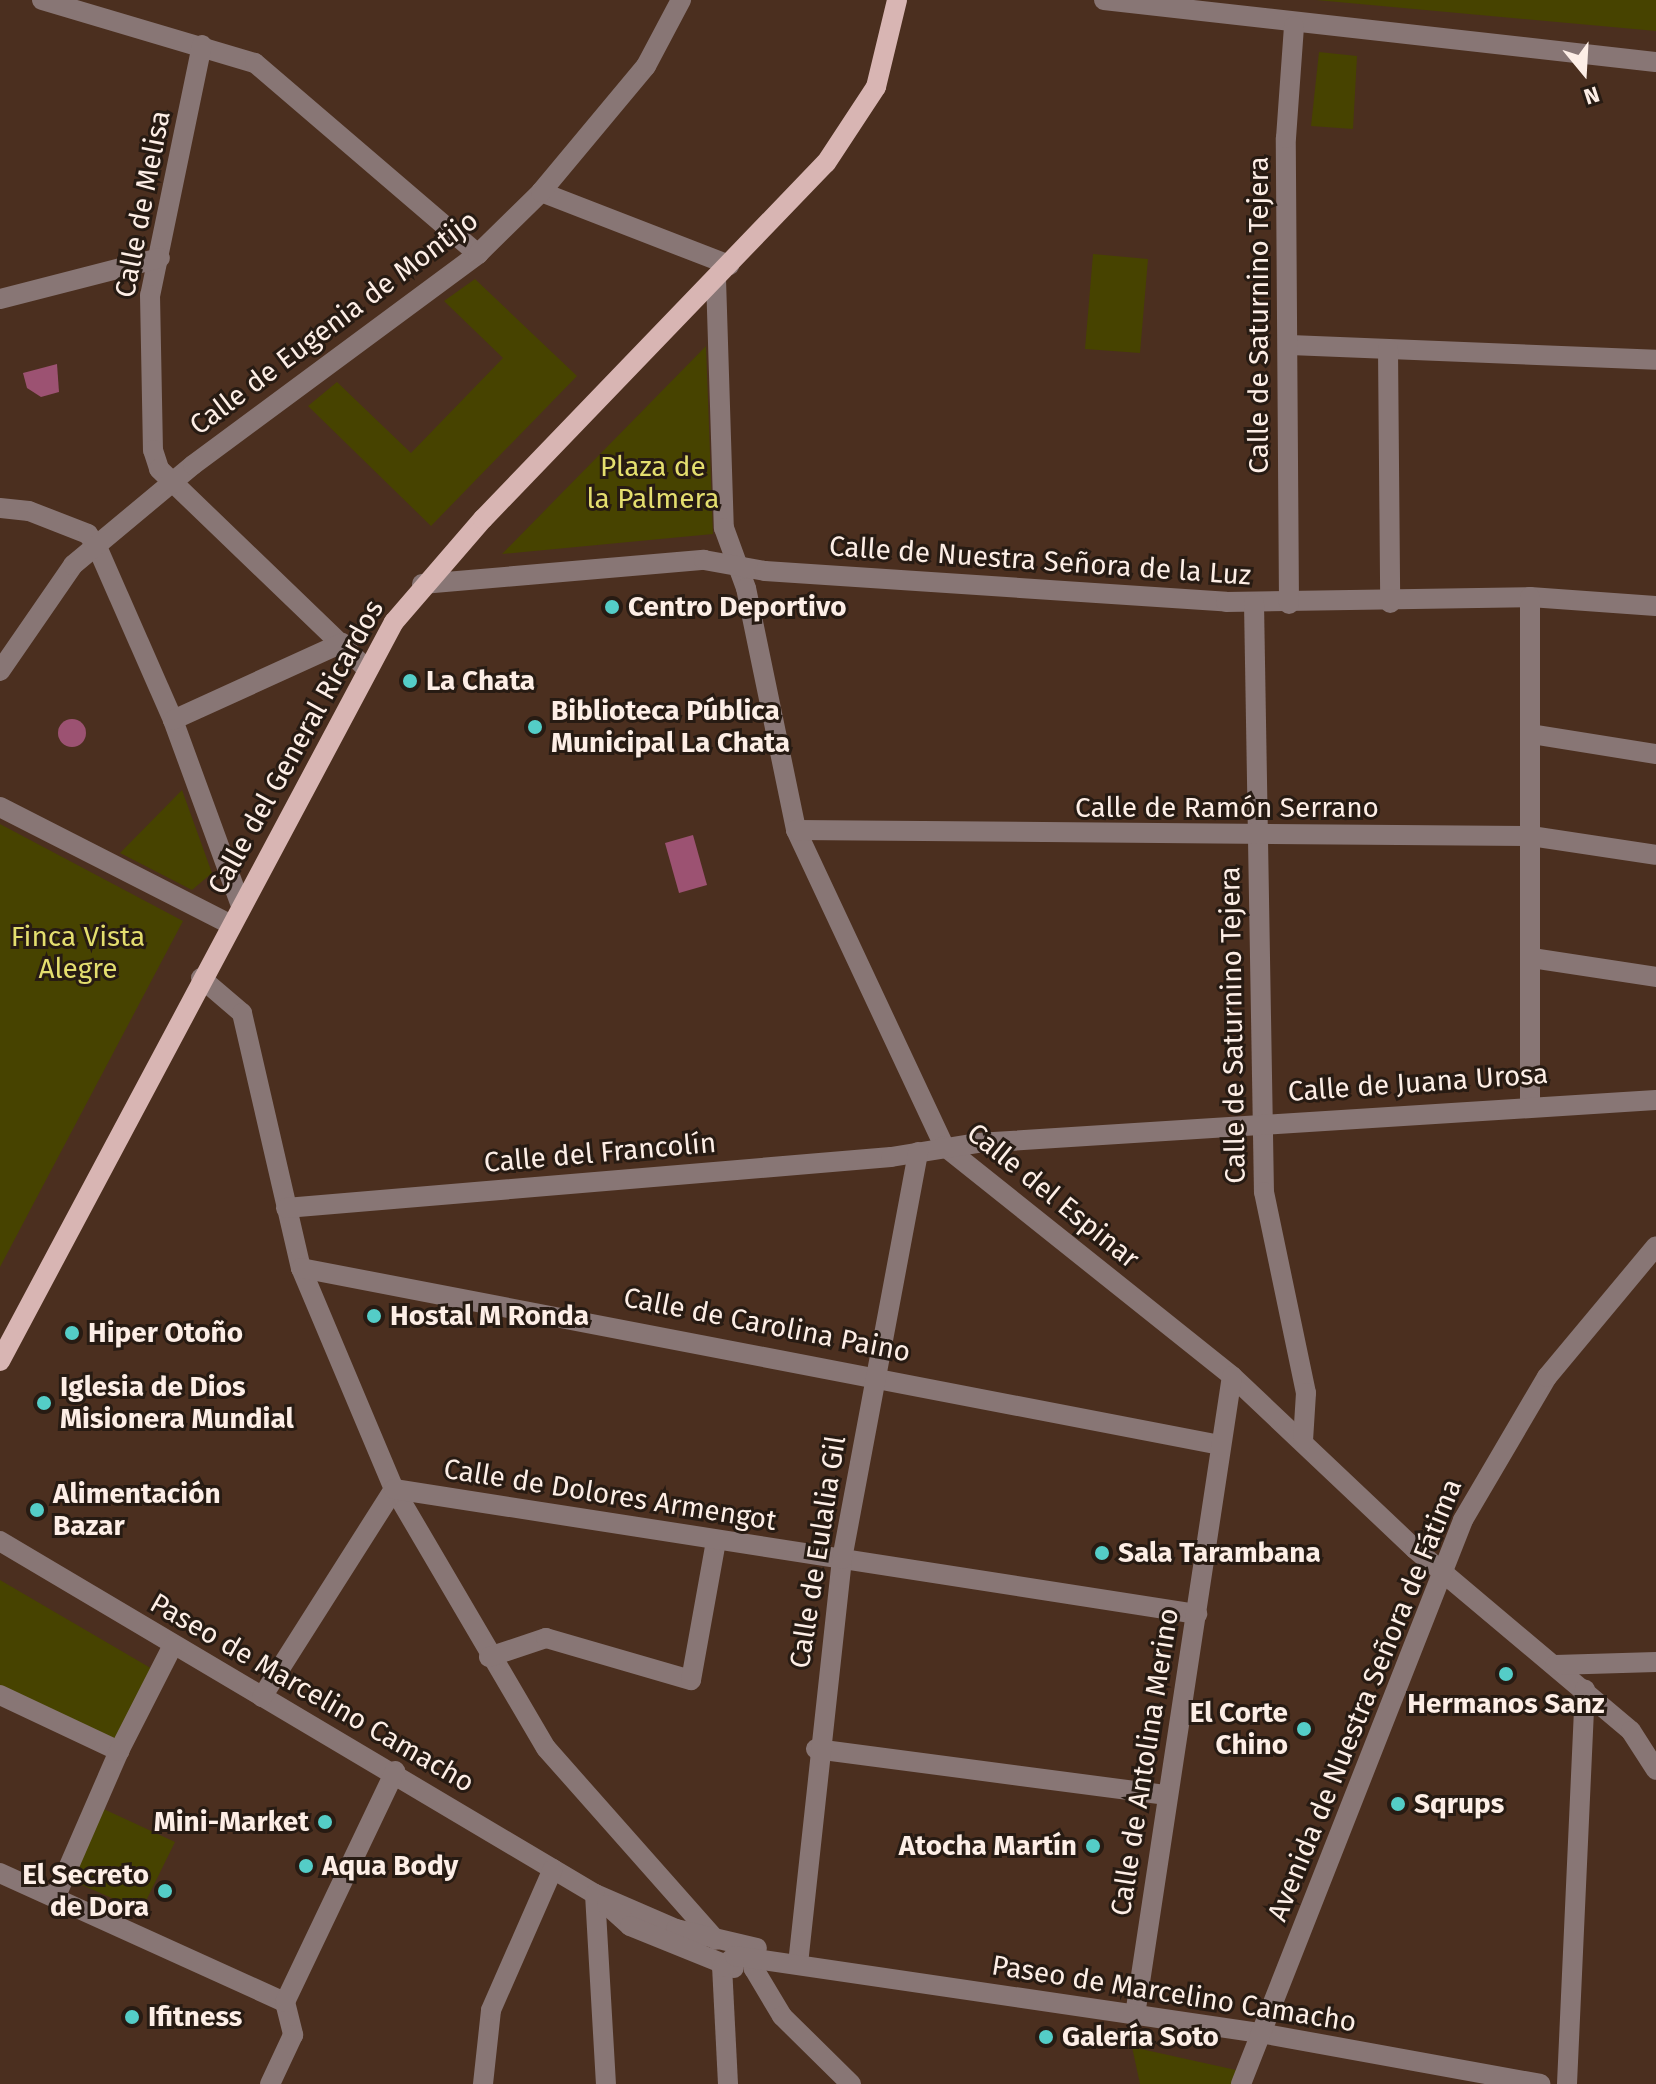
<!DOCTYPE html>
<meta charset="utf-8">
<style>
body{margin:0}
#map{position:relative;width:1656px;height:2084px;overflow:hidden;background:#4b2f1f;font-family:"Fira Sans",sans-serif}
div>[style]{position:absolute}
.green>*{inset:0;background:#474300}
.water>*{inset:0;background:#9c5272}
.round{border-radius:50%}
.minor>*{height:20px;margin:-10px;padding:0 10px;transform-origin:10px;border-radius:10px;background:#887675}
.major>*{height:20px;margin:-10px;padding:0 10px;transform-origin:10px;border-radius:10px;background:#d8b5b3}
.dots>*{width:22px;height:22px;translate:-50% -50%;box-sizing:border-box;border:4px solid #271b13;border-radius:50%}
span{translate:-50% -50%;white-space:nowrap;text-align:center;line-height:1.15;-webkit-text-stroke:6px #271b13;paint-order:stroke}
.street-label{font-size:28px;color:#fdeee6}
.park-label{font-size:28px;color:#e4de6e}
.poi-label{font-size:28px;color:#fdeee6;font-weight:700}
.left{translate:0 -50%;text-align:left}
.right{translate:-100% -50%;text-align:right}
.north{position:absolute;left:1544px;top:32px;width:80px;height:80px;-webkit-text-stroke:6px #271b13;paint-order:stroke;rotate:162deg;font-size:22px;font-weight:700;line-height:32px;text-align:center;color:#fdeee6}
.north::after{content:'';display:block;margin:auto;width:28px;height:36px;background:#fdeee6;clip-path:polygon(50% 0,100% 100%,50% 72%,0 100%)}
</style>
<div id="map">
<div class="green">
<div style="clip-path:polygon(1316px 0,1656px 0,1656px 31px)"></div>
<div style="clip-path:polygon(1319px 52px,1357px 56px,1353px 129px,1311px 126px)"></div>
<div style="clip-path:polygon(1093px 254px,1148px 259px,1140px 353px,1085px 349px)"></div>
<div style="clip-path:polygon(475px 279px,577px 376px,431px 526px,308px 406px,337px 382px,411px 453px,503px 358px,444px 301px)"></div>
<div style="clip-path:polygon(706px 346px,713px 534px,502px 554px)"></div>
<div style="clip-path:polygon(182px 790px,212px 873px,192px 890px,120px 853px)"></div>
<div style="clip-path:polygon(0 824px,183px 921px,0 1267px)"></div>
<div style="clip-path:polygon(0 1580px,154px 1670px,118px 1743px,0 1688px)"></div>
<div style="clip-path:polygon(95px 1805px,175px 1842px,141px 1911px,64px 1877px)"></div>
<div style="clip-path:polygon(1132px 2047px,1245px 2072px,1240px 2084px,1140px 2084px)"></div>
</div>
<div class="water">
<div style="clip-path:polygon(57px 364px,59px 392px,41px 397px,27px 388px,23px 373px)"></div>
<div class="round" style="left:58px;top:719px;width:28px;height:28px"></div>
<div style="clip-path:polygon(693px 835px,707px 885px,679px 893px,665px 843px)"></div>
</div>
<div class="minor">
<div style="left:42px;top:0;width:222px;rotate:16.5deg"></div>
<div style="left:255px;top:63px;width:294px;rotate:40.6deg"></div>
<div style="left:1104px;top:0;width:555px;rotate:6.41deg"></div>
<div style="left:202px;top:45px;width:255px;rotate:101.7deg"></div>
<div style="left:150px;top:295px;width:155px;rotate:88.9deg"></div>
<div style="left:153px;top:450px;width:20px;rotate:72deg"></div>
<div style="left:159px;top:469px;width:289px;rotate:43.9deg"></div>
<div style="left:541px;top:192px;width:202px;rotate:21.2deg"></div>
<div style="left:716px;top:279px;width:249px;rotate:88.2deg"></div>
<div style="left:724px;top:528px;width:64px;rotate:69.9deg"></div>
<div style="left:746px;top:588px;width:247px;rotate:78.3deg"></div>
<div style="left:796px;top:830px;width:349px;rotate:64.9deg"></div>
<div style="left:944px;top:1146px;width:369px;rotate:38.6deg"></div>
<div style="left:1232px;top:1376px;width:252px;rotate:43.4deg"></div>
<div style="left:1415px;top:1549px;width:282px;rotate:40.1deg"></div>
<div style="left:1631px;top:1731px;width:46px;rotate:57.3deg"></div>
<div style="left:0;top:299px;width:165px;rotate:-14.4deg"></div>
<div style="left:1290px;top:345px;width:366px;rotate:2.3deg"></div>
<div style="left:1388px;top:349px;width:254px;rotate:89.5deg"></div>
<div style="left:0;top:508px;width:29px;rotate:6deg"></div>
<div style="left:29px;top:511px;width:63px;rotate:21.3deg"></div>
<div style="left:88px;top:534px;width:18px;rotate:56deg"></div>
<div style="left:98px;top:549px;width:187px;rotate:66.3deg"></div>
<div style="left:173px;top:720px;width:195px;rotate:69.9deg"></div>
<div style="left:422px;top:584px;width:283px;rotate:-4.9deg"></div>
<div style="left:704px;top:560px;width:62px;rotate:10.2deg"></div>
<div style="left:765px;top:571px;width:462px;rotate:3.8deg"></div>
<div style="left:1226px;top:602px;width:304px;rotate:-0.9deg"></div>
<div style="left:1530px;top:597px;width:126px;rotate:4.1deg"></div>
<div style="left:1254px;top:603px;width:589px;rotate:89.03deg"></div>
<div style="left:1264px;top:1192px;width:205px;rotate:78.2deg"></div>
<div style="left:1306px;top:1393px;width:48px;rotate:93.6deg"></div>
<div style="left:1289px;top:604px;width:466px;rotate:-90.4deg"></div>
<div style="left:1286px;top:138px;width:112px;rotate:-85.9deg"></div>
<div style="left:0;top:671px;width:129px;rotate:-55.4deg"></div>
<div style="left:73px;top:565px;width:156px;rotate:-39.8deg"></div>
<div style="left:193px;top:465px;width:355px;rotate:-36.5deg"></div>
<div style="left:478px;top:254px;width:88px;rotate:-44.5deg"></div>
<div style="left:541px;top:192px;width:164px;rotate:-50.2deg"></div>
<div style="left:646px;top:66px;width:75px;rotate:-62.1deg"></div>
<div style="left:173px;top:720px;width:186px;rotate:-24.5deg"></div>
<div style="left:1531px;top:734px;width:127px;rotate:9.1deg"></div>
<div style="left:0;top:807px;width:258px;rotate:27deg"></div>
<div style="left:796px;top:830px;width:735px;rotate:0.47deg"></div>
<div style="left:1531px;top:836px;width:126px;rotate:8.6deg"></div>
<div style="left:1532px;top:958px;width:125px;rotate:8.7deg"></div>
<div style="left:201px;top:978px;width:54px;rotate:40.5deg"></div>
<div style="left:242px;top:1013px;width:262px;rotate:77deg"></div>
<div style="left:301px;top:1268px;width:240px;rotate:67.2deg"></div>
<div style="left:394px;top:1489px;width:300px;rotate:59.6deg"></div>
<div style="left:546px;top:1748px;width:256px;rotate:48.5deg"></div>
<div style="left:1530px;top:1102px;width:505px;rotate:-90deg"></div>
<div style="left:286px;top:1208px;width:607px;rotate:-4.82deg"></div>
<div style="left:891px;top:1157px;width:87px;rotate:-9.2deg"></div>
<div style="left:977px;top:1143px;width:680px;rotate:-3.62deg"></div>
<div style="left:301px;top:1268px;width:936px;rotate:10.9deg"></div>
<div style="left:0;top:1541px;width:692px;rotate:30.68deg"></div>
<div style="left:595px;top:1894px;width:88px;rotate:23.4deg"></div>
<div style="left:676px;top:1929px;width:83px;rotate:13.2deg"></div>
<div style="left:489px;top:1657px;width:60px;rotate:-18.4deg"></div>
<div style="left:546px;top:1638px;width:151px;rotate:16.2deg"></div>
<div style="left:691px;top:1680px;width:141px;rotate:-79.8deg"></div>
<div style="left:1555px;top:1665px;width:101px;rotate:-1.7deg"></div>
<div style="left:0;top:1695px;width:132px;rotate:25.2deg"></div>
<div style="left:119px;top:1751px;width:160px;rotate:113.5deg"></div>
<div style="left:262px;top:1697px;width:246px;rotate:-57.6deg"></div>
<div style="left:394px;top:1489px;width:813px;rotate:8.85deg"></div>
<div style="left:816px;top:1749px;width:352px;rotate:7.5deg"></div>
<div style="left:119px;top:1751px;width:119px;rotate:-63deg"></div>
<div style="left:0;top:1873px;width:313px;rotate:24.4deg"></div>
<div style="left:285px;top:2002px;width:34px;rotate:76deg"></div>
<div style="left:293px;top:2035px;width:54px;rotate:115.1deg"></div>
<div style="left:595px;top:1894px;width:190px;rotate:86.7deg"></div>
<div style="left:607px;top:1905px;width:31px;rotate:42deg"></div>
<div style="left:630px;top:1926px;width:112px;rotate:22deg"></div>
<div style="left:758px;top:1959px;width:11px;rotate:112deg"></div>
<div style="left:754px;top:1969px;width:55px;rotate:59.2deg"></div>
<div style="left:782px;top:2016px;width:97px;rotate:44.6deg"></div>
<div style="left:798px;top:1964px;width:407px;rotate:-83.8deg"></div>
<div style="left:842px;top:1559px;width:414px;rotate:-79.4deg"></div>
<div style="left:285px;top:2002px;width:256px;rotate:-64.5deg"></div>
<div style="left:1135px;top:2015px;width:646px;rotate:-81.37deg"></div>
<div style="left:483px;top:2084px;width:74px;rotate:-83.8deg"></div>
<div style="left:491px;top:2010px;width:154px;rotate:-66.3deg"></div>
<div style="left:728px;top:2084px;width:117px;rotate:-92.9deg"></div>
<div style="left:722px;top:1967px;width:17px;rotate:-40deg"></div>
<div style="left:735px;top:1956px;width:531px;rotate:8.34deg"></div>
<div style="left:1260px;top:2033px;width:285px;rotate:10.3deg"></div>
<div style="left:1241px;top:2084px;width:606px;rotate:-68.51deg"></div>
<div style="left:1463px;top:1520px;width:166px;rotate:-59.6deg"></div>
<div style="left:1547px;top:1377px;width:170px;rotate:-50.2deg"></div>
<div style="left:1567px;top:2084px;width:395px;rotate:-87.4deg"></div>
</div>
<div class="major">
<div style="left:0;top:1361px;width:837px;rotate:-61.94deg"></div>
<div style="left:394px;top:622px;width:136px;rotate:-49.2deg"></div>
<div style="left:483px;top:519px;width:494px;rotate:-46.1deg"></div>
<div style="left:826px;top:163px;width:91px;rotate:-56.7deg"></div>
<div style="left:876px;top:87px;width:89px;rotate:-76.4deg"></div>
</div>
<div class="dots">
<div style="left:612px;top:607px;background:#54cdc7"></div>
<div style="left:410px;top:681px;background:#54cdc7"></div>
<div style="left:535px;top:727px;background:#54cdc7"></div>
<div style="left:374px;top:1316px;background:#54cdc7"></div>
<div style="left:72px;top:1333px;background:#54cdc7"></div>
<div style="left:44px;top:1403px;background:#54cdc7"></div>
<div style="left:37px;top:1510px;background:#54cdc7"></div>
<div style="left:1102px;top:1553px;background:#54cdc7"></div>
<div style="left:1506px;top:1674px;background:#54cdc7"></div>
<div style="left:1304px;top:1729px;background:#54cdc7"></div>
<div style="left:1398px;top:1804px;background:#54cdc7"></div>
<div style="left:325px;top:1822px;background:#54cdc7"></div>
<div style="left:1093px;top:1846px;background:#54cdc7"></div>
<div style="left:306px;top:1866px;background:#54cdc7"></div>
<div style="left:165px;top:1891px;background:#54cdc7"></div>
<div style="left:132px;top:2017px;background:#54cdc7"></div>
<div style="left:1046px;top:2037px;background:#54cdc7"></div>
</div>
<div class="street-label">
<span style="left:143px;top:204px;rotate:-79deg">Calle de Melisa</span>
<span style="left:1259px;top:315px;rotate:-90deg">Calle de Saturnino Tejera</span>
<span style="left:334px;top:323px;rotate:-37deg">Calle de Eugenia de Montijo</span>
<span style="left:1040px;top:561px;rotate:4deg">Calle de Nuestra Señora de la Luz</span>
<span style="left:296px;top:747px;rotate:-61deg">Calle del General Ricardos</span>
<span style="left:1227px;top:808px">Calle de Ramón Serrano</span>
<span style="left:1233px;top:1025px;rotate:-91deg">Calle de Saturnino Tejera</span>
<span style="left:1418px;top:1083px;rotate:-4deg">Calle de Juana Urosa</span>
<span style="left:600px;top:1153px;rotate:-5deg">Calle del Francolín</span>
<span style="left:1053px;top:1196px;rotate:39deg">Calle del Espinar</span>
<span style="left:767px;top:1325px;rotate:11deg">Calle de Carolina Paino</span>
<span style="left:610px;top:1495px;rotate:9deg">Calle de Dolores Armengot</span>
<span style="left:818px;top:1552px;rotate:-81deg">Calle de Eulalia Gil</span>
<span style="left:312px;top:1693px;rotate:30deg">Paseo de Marcelino Camacho</span>
<span style="left:1365px;top:1700px;rotate:-68deg">Avenida de Nuestra Señora de Fátima</span>
<span style="left:1145px;top:1762px;rotate:-81deg">Calle de Antolina Merino</span>
<span style="left:1174px;top:1994px;rotate:9deg">Paseo de Marcelino Camacho</span>
</div>
<div class="park-label">
<span style="left:653px;top:483px">Plaza de<br>la Palmera</span>
<span style="left:78px;top:953px">Finca Vista<br>Alegre</span>
</div>
<div class="poi-label">
<span class="left" style="left:628px;top:607px">Centro Deportivo</span>
<span class="left" style="left:426px;top:681px">La Chata</span>
<span class="left" style="left:551px;top:727px">Biblioteca Pública<br>Municipal La Chata</span>
<span class="left" style="left:390px;top:1316px">Hostal M Ronda</span>
<span class="left" style="left:88px;top:1333px">Hiper Otoño</span>
<span class="left" style="left:60px;top:1403px">Iglesia de Dios<br>Misionera Mundial</span>
<span class="left" style="left:53px;top:1510px">Alimentación<br>Bazar</span>
<span class="left" style="left:1118px;top:1553px">Sala Tarambana</span>
<span style="left:1506px;top:1704px">Hermanos Sanz</span>
<span class="right" style="left:1288px;top:1729px">El Corte<br>Chino</span>
<span class="left" style="left:1414px;top:1804px">Sqrups</span>
<span class="right" style="left:309px;top:1822px">Mini-Market</span>
<span class="right" style="left:1077px;top:1846px">Atocha Martín</span>
<span class="left" style="left:322px;top:1866px">Aqua Body</span>
<span class="right" style="left:149px;top:1891px">El Secreto<br>de Dora</span>
<span class="left" style="left:148px;top:2017px">Ifitness</span>
<span class="left" style="left:1062px;top:2037px">Galería Soto</span>
</div>
<div class="north">N</div>
</div>
